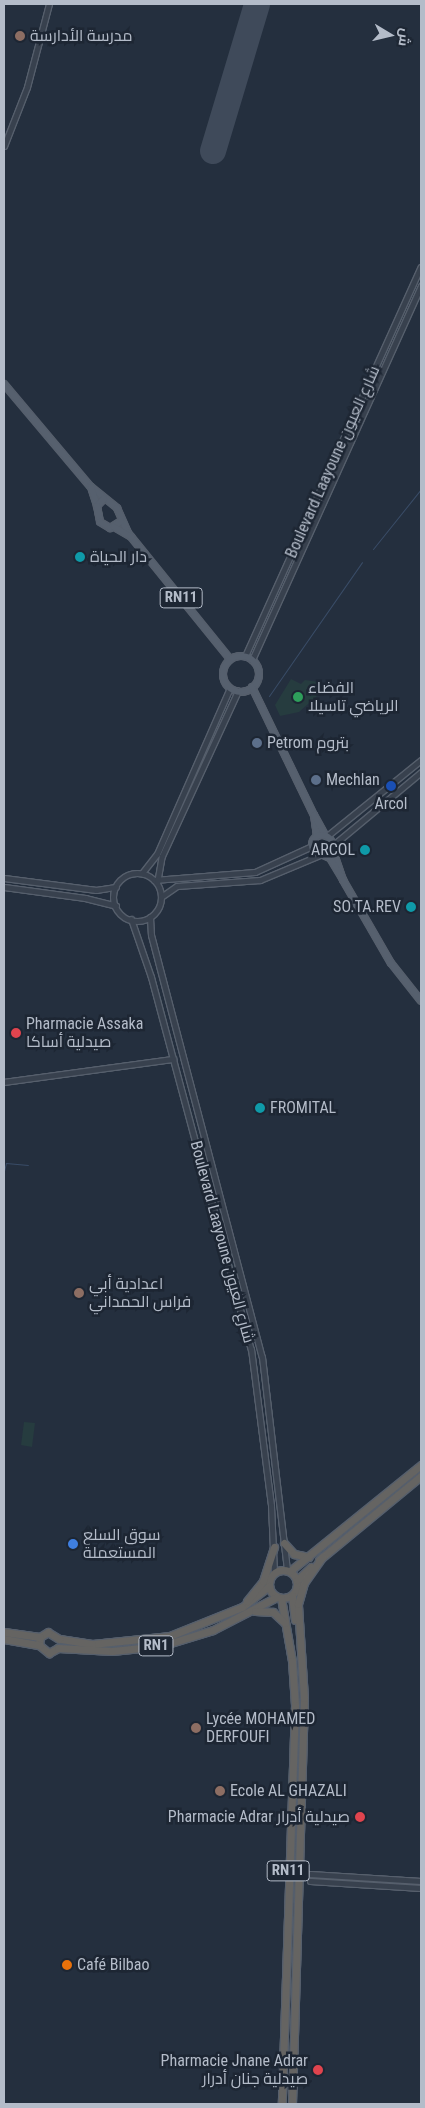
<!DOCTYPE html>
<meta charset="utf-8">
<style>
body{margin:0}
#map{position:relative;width:425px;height:2108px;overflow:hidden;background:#242f3e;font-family:"Roboto Condensed",Cairo,sans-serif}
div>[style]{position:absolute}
.green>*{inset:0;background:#263c3f}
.stream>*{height:1px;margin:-0.5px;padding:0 0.5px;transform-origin:0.5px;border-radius:0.5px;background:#394c67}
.runway>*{height:26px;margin:-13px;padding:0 13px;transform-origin:13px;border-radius:13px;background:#3f4a5a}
.roads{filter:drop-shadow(1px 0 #565f6c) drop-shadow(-1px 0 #565f6c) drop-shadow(0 1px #565f6c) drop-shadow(0 -1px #565f6c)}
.tertiary>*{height:5px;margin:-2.5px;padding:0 2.5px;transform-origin:2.5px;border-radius:2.5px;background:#38414e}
.tertiary>.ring{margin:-2.5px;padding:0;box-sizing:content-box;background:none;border:5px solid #38414e;border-radius:50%}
.primary>*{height:6px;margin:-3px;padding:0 3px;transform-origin:3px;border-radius:3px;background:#56606e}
.primary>.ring{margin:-3px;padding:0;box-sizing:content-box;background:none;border:6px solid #56606e;border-radius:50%}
.trunk>*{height:7px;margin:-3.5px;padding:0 3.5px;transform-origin:3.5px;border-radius:3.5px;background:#656462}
.trunk>.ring{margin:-3.5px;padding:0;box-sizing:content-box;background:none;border:7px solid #656462;border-radius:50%}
.dots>*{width:14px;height:14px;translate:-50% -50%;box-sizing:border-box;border:2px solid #1d2633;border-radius:50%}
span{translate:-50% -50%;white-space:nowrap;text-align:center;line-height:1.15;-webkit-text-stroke:5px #1d2633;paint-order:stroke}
.shield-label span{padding:1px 4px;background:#1d2633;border:1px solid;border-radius:4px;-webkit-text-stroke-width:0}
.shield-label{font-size:15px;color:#b4bcc9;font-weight:700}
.poi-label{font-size:16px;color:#b4bcc9}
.left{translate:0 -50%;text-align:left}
.right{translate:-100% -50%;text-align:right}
.street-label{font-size:16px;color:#b4bcc9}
.frame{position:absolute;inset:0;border:5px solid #b4bcc9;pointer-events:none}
.north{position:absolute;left:365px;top:10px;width:50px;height:50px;-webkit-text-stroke:4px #1d2633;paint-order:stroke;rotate:99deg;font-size:14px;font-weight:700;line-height:20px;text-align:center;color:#b4bcc9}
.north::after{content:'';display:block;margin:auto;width:18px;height:22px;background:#b4bcc9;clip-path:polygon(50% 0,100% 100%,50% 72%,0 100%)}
</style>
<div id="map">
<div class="green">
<div style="clip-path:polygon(291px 679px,301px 684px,305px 680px,319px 682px,325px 689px,299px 712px,280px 716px,275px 705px)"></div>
<div style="clip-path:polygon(24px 1422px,35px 1423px,32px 1447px,21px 1445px)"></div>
</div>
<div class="stream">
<div style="left:373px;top:549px;width:77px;rotate:-51.3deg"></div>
<div style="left:269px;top:696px;width:163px;rotate:-55.2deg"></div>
<div style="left:4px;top:1171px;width:8px;rotate:-76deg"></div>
<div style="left:6px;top:1163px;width:22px;rotate:5deg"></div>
</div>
<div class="runway">
<div style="left:213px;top:151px;width:153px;rotate:-73.3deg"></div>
</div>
<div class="roads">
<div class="tertiary">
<div style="left:4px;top:146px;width:63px;rotate:-68.7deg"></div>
<div style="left:27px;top:87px;width:86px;rotate:-75.2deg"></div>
<div style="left:245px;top:656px;width:427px;rotate:-65.7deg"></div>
<div style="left:252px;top:660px;width:411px;rotate:-65.7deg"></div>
<div style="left:327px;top:836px;width:121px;rotate:-39deg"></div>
<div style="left:332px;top:846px;width:116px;rotate:-39.7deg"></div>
<div style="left:142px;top:873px;width:24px;rotate:-52deg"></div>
<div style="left:157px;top:854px;width:181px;rotate:-66.3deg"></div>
<div class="ring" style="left:113px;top:873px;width:43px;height:43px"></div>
<div style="left:4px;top:878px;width:93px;rotate:7.4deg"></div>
<div style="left:96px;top:890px;width:20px;rotate:-9deg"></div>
<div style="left:154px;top:880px;width:101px;rotate:-4.5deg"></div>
<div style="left:255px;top:872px;width:63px;rotate:-24.5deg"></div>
<div style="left:157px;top:883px;width:27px;rotate:-80deg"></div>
<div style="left:162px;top:856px;width:182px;rotate:-65.3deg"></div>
<div style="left:4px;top:887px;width:82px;rotate:7.7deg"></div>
<div style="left:85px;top:898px;width:32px;rotate:14deg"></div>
<div style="left:161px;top:897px;width:19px;rotate:-35deg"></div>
<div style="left:177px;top:886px;width:83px;rotate:-4.1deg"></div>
<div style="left:260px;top:880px;width:65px;rotate:-22.6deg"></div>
<div style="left:150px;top:917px;width:18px;rotate:87deg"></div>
<div style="left:151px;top:935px;width:436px;rotate:75.3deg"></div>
<div style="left:262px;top:1357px;width:214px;rotate:83.3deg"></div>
<div style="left:131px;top:919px;width:61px;rotate:71deg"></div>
<div style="left:151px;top:977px;width:385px;rotate:75deg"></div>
<div style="left:251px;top:1349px;width:158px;rotate:82.7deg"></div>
<div style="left:271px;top:1506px;width:67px;rotate:87.4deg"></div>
<div style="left:4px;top:1082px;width:171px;rotate:-7.8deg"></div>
<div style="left:310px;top:1874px;width:111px;rotate:3.6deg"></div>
<div style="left:310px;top:1881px;width:111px;rotate:3.6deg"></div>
</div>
<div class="primary">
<div style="left:4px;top:384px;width:133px;rotate:49.9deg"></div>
<div style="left:90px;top:486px;width:35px;rotate:39deg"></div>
<div style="left:117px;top:508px;width:27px;rotate:66deg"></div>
<div style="left:128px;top:533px;width:162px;rotate:51deg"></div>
<div style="left:91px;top:487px;width:20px;rotate:72deg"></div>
<div style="left:104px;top:499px;width:10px;rotate:135deg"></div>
<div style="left:97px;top:506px;width:16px;rotate:79deg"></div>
<div style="left:100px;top:522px;width:12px;rotate:31deg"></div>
<div style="left:110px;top:528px;width:13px;rotate:-32deg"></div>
<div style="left:114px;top:527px;width:20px;rotate:30deg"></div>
<div class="ring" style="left:223px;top:656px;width:30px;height:30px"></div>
<div style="left:252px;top:687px;width:142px;rotate:64.2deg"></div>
<div style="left:314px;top:815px;width:21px;rotate:82deg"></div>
<div style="left:314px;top:815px;width:23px;rotate:61deg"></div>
<div class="ring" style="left:312px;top:835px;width:14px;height:14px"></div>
<div style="left:332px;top:848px;width:34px;rotate:71deg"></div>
<div style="left:323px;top:855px;width:8px;rotate:23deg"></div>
<div style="left:330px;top:858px;width:26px;rotate:59deg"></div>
<div style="left:343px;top:880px;width:96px;rotate:60deg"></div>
<div style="left:391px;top:963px;width:48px;rotate:51.7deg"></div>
</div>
<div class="trunk">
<div style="left:284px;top:1543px;width:15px;rotate:48deg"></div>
<div style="left:294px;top:1554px;width:15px;rotate:11deg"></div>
<div style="left:319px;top:1560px;width:132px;rotate:-39.5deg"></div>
<div class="ring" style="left:269px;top:1570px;width:21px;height:21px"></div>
<div style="left:290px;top:1571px;width:169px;rotate:-39deg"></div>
<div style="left:297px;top:1580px;width:19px;rotate:-43deg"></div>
<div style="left:269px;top:1586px;width:34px;rotate:142deg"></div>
<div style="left:242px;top:1607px;width:78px;rotate:158.1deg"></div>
<div style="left:170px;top:1636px;width:78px;rotate:174.1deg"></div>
<div style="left:92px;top:1644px;width:33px;rotate:-171deg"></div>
<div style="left:59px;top:1639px;width:13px;rotate:-148deg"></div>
<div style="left:48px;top:1632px;width:9px;rotate:148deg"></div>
<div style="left:40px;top:1637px;width:8px;rotate:97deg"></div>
<div style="left:39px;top:1645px;width:13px;rotate:39deg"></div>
<div style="left:49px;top:1653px;width:10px;rotate:-29deg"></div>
<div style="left:58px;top:1648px;width:54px;rotate:3.2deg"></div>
<div style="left:112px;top:1651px;width:49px;rotate:-5.8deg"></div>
<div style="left:161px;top:1646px;width:54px;rotate:-17.1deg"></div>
<div style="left:213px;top:1630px;width:72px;rotate:-27.3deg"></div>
<div style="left:292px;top:1596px;width:24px;rotate:83deg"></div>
<div style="left:281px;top:1598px;width:64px;rotate:80.1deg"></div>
<div style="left:292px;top:1661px;width:44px;rotate:86.1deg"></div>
<div style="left:295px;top:1705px;width:399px;rotate:91.9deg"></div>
<div style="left:247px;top:1601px;width:26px;rotate:-51deg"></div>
<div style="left:263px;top:1581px;width:36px;rotate:-72deg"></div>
<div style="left:255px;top:1611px;width:18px;rotate:3deg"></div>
<div style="left:273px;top:1612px;width:16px;rotate:43deg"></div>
<div style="left:4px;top:1632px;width:36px;rotate:8deg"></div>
<div style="left:4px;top:1639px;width:36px;rotate:10deg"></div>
<div style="left:292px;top:2104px;width:406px;rotate:-88.3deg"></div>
<div style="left:304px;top:1698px;width:94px;rotate:-93.7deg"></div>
<div style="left:298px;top:1604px;width:22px;rotate:-74deg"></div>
<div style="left:304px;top:1583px;width:32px;rotate:-55deg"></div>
</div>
</div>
<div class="dots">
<div style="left:20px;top:36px;background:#8d6e63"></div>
<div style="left:80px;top:557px;background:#0f9aa8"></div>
<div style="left:298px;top:697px;background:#2e9e5b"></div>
<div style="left:257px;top:743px;background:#5c6f8a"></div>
<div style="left:316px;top:780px;background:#5c6f8a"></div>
<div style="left:391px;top:786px;background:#1a4fb4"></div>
<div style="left:365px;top:850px;background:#0f9aa8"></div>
<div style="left:411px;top:907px;background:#0f9aa8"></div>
<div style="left:16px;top:1033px;background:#e0444e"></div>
<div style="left:260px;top:1108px;background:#0f9aa8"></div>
<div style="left:79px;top:1293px;background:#8d6e63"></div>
<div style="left:73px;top:1544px;background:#3f7fe0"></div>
<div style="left:196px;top:1728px;background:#8d6e63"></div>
<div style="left:220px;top:1791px;background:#8d6e63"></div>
<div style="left:360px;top:1817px;background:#e0444e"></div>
<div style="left:67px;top:1965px;background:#e8710a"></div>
<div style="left:318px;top:2070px;background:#e0444e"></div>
</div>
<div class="shield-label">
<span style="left:181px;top:598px">RN11</span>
<span style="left:156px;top:1646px">RN1</span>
<span style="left:288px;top:1871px">RN11</span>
</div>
<div class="poi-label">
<span class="left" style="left:30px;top:36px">مدرسة الأدارسة</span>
<span class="left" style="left:90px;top:557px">دار الحياة</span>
<span class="left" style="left:308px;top:697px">الفضاء<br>الرياضي تاسيلا</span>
<span class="left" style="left:267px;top:743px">Petrom بتروم</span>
<span class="left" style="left:326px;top:780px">Mechlan</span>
<span style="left:391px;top:804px">Arcol</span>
<span class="right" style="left:355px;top:850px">ARCOL</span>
<span class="right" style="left:401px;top:907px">SO.TA.REV</span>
<span class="left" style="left:26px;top:1033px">Pharmacie Assaka<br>صيدلية أساكا</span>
<span class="left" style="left:270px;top:1108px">FROMITAL</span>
<span class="left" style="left:89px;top:1293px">اعدادية أبي<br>فراس الحمداني</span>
<span class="left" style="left:83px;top:1544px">سوق السلع<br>المستعملة</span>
<span class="left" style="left:206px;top:1728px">Lycée MOHAMED<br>DERFOUFI</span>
<span class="left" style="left:230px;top:1791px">Ecole AL GHAZALI</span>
<span class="right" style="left:350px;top:1817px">Pharmacie Adrar صيدلية أدرار</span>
<span class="left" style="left:77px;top:1965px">Café Bilbao</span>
<span class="right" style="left:308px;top:2070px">Pharmacie Jnane Adrar<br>صيدلية جنان أدرار</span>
</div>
<div class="street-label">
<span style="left:333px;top:462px;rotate:-66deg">Boulevard Laayoune شارع العيون</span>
<span style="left:222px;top:1242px;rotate:75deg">Boulevard Laayoune شارع العيون</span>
</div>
<div class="frame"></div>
<div class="north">ش</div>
</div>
